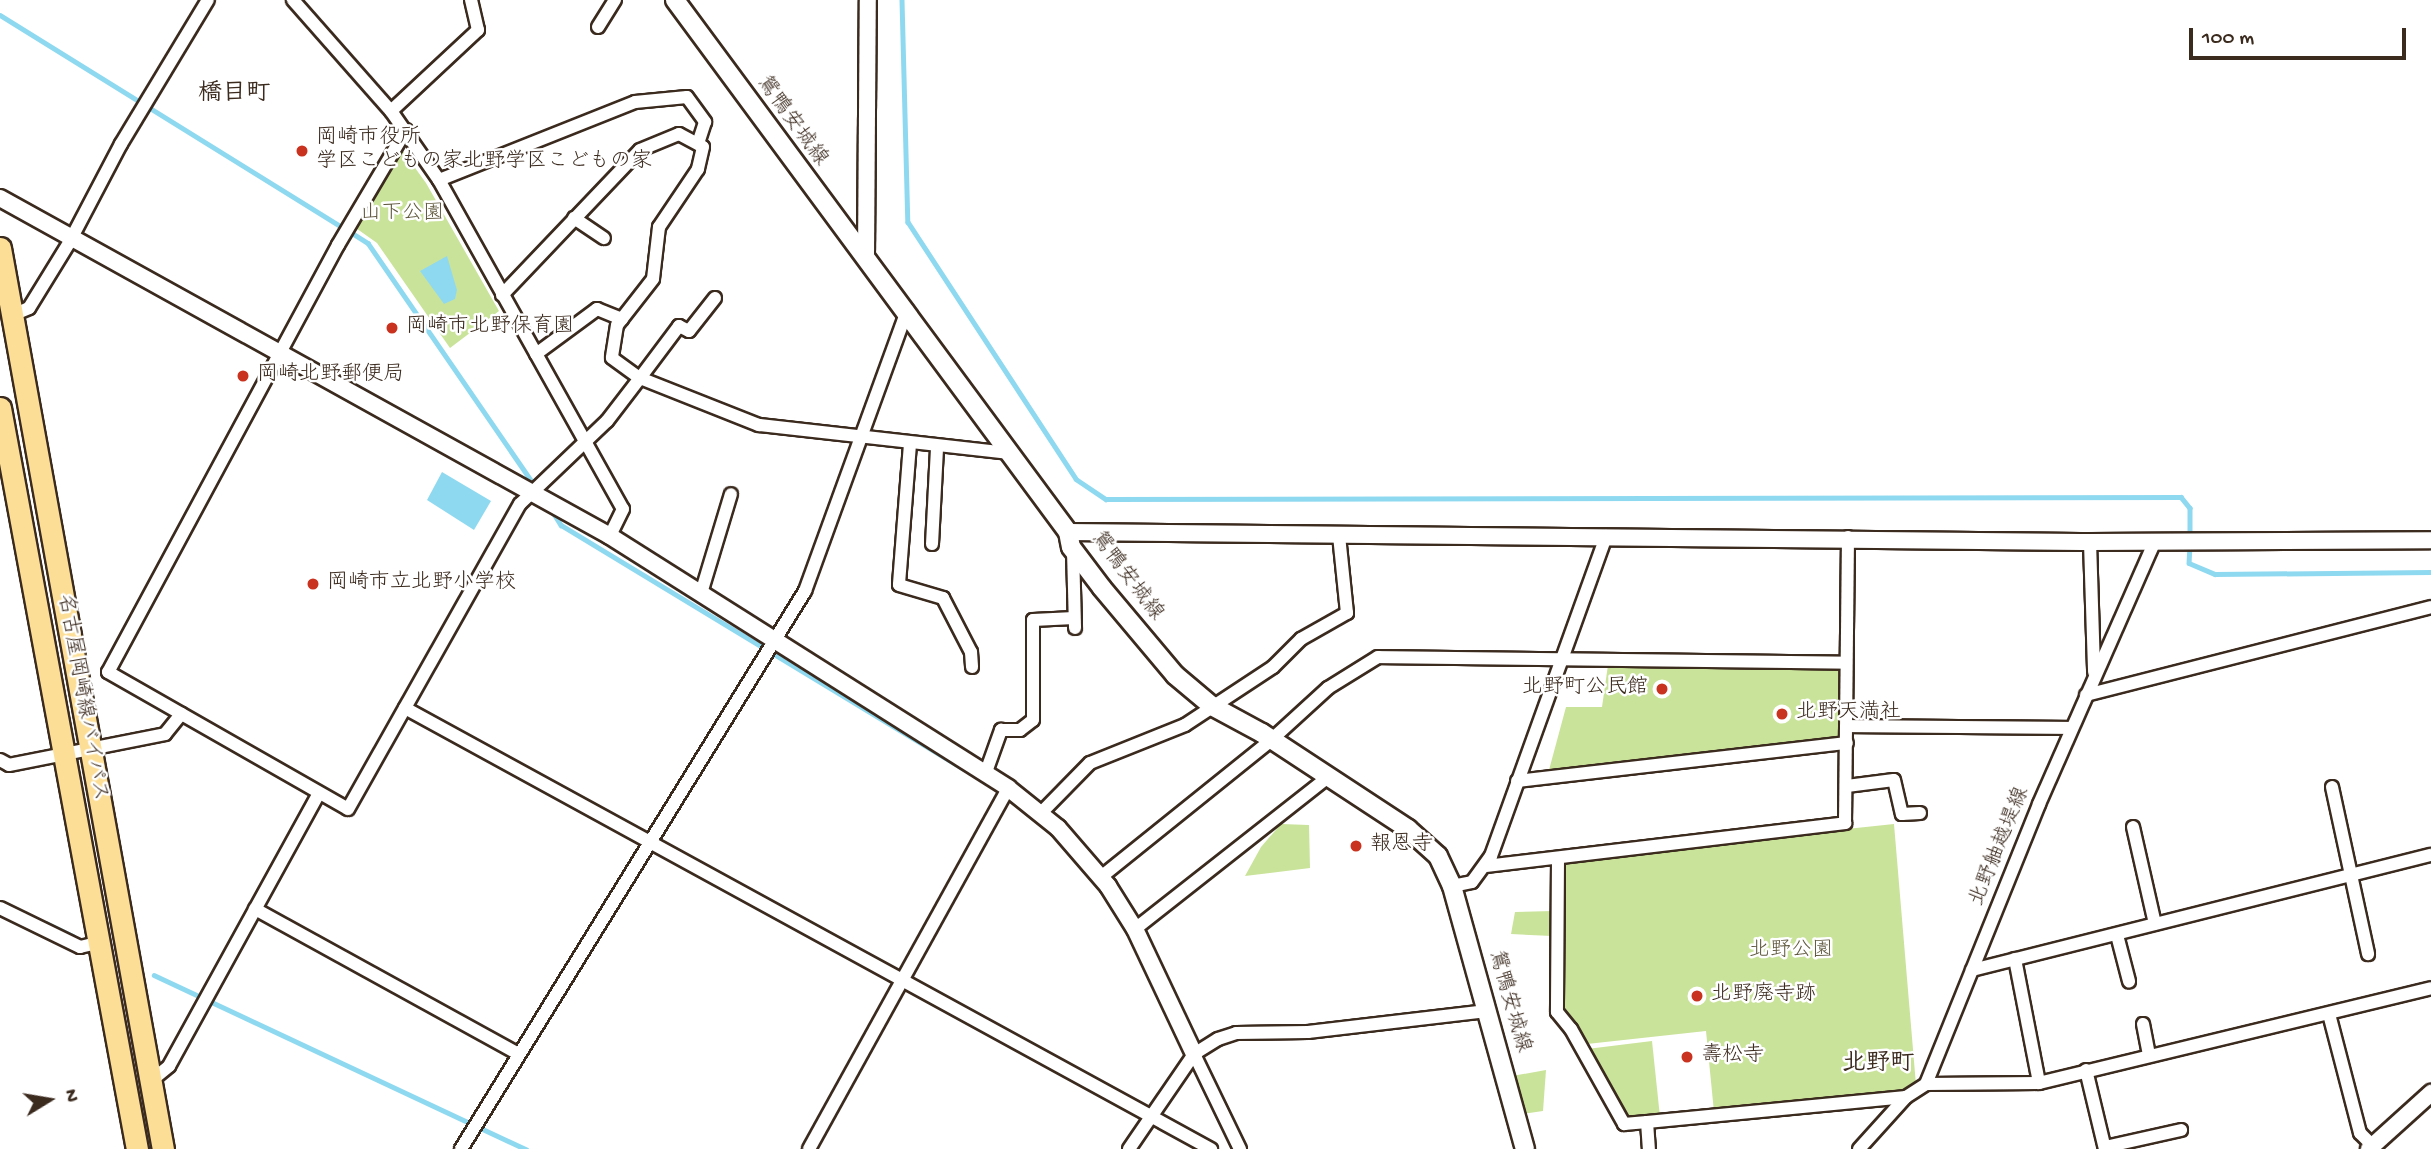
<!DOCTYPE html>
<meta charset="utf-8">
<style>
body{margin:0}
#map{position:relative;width:2431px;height:1149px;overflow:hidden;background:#fff;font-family:"Gochi Hand","Klee One",sans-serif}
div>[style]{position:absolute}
.green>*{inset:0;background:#cae39a}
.water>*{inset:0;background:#8fd9f0}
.stream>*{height:4.5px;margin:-2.25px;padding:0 2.25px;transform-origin:2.25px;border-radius:2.25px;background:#8fd9f0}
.roads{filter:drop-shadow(2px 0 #3b2a1e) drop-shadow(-2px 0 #3b2a1e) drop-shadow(0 2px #3b2a1e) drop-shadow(0 -2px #3b2a1e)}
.minor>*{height:12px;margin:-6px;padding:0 6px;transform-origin:6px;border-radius:6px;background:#fff}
.tertiary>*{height:16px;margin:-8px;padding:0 8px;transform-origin:8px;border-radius:8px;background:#fff}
.secondary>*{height:18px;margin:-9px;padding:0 9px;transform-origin:9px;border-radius:9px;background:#fff}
.primary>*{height:21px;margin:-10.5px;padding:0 10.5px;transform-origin:10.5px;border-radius:10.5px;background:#fcde96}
.dots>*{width:19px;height:19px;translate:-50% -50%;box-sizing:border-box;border:4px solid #fff;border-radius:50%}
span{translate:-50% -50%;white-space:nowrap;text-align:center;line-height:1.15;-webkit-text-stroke:5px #fff;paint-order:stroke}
.street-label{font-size:21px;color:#3b2a1e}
.poi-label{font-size:21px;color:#3b2a1e}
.left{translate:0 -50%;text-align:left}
.right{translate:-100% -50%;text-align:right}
.park-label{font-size:21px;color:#5f583d}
.quarter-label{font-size:24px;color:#3b2a1e;font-weight:700}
.north{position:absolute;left:14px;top:1065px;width:70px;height:70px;-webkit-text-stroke:5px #fff;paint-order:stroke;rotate:79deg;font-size:19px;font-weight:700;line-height:28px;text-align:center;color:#3b2a1e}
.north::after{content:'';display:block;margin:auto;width:24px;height:32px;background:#3b2a1e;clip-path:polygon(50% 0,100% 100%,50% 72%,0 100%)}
.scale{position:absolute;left:2189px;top:28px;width:217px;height:32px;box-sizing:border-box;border:4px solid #3b2a1e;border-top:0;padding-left:9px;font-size:21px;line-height:24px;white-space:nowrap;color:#3b2a1e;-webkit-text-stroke:5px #fff;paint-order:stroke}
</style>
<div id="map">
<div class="green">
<div style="clip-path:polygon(397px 143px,426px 183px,499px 311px,450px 348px,377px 243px,353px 226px)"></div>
<div style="clip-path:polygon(1608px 665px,1842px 666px,1844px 738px,1549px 770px,1566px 707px,1602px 707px)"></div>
<div style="clip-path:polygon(1281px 824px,1309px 825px,1310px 868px,1245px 876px,1261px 847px)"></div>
<div style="clip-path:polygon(1894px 824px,1916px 1085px,1903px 1092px,1714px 1112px,1706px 1031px,1587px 1044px,1563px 1010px,1565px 859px)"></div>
<div style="clip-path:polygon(1553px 911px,1552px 936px,1511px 934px,1515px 912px)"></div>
<div style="clip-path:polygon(1652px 1041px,1660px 1117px,1627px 1120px,1587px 1049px)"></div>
<div style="clip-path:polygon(1546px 1070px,1543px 1111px,1522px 1114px,1512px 1076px)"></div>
</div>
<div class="water">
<div style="clip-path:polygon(447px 256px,457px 290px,455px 299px,444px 304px,420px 271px)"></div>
<div style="clip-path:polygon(442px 472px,491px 501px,474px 530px,427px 500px)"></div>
</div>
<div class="stream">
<div style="left:902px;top:0;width:222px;rotate:88.5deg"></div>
<div style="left:908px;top:222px;width:307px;rotate:56.8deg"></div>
<div style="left:1076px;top:479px;width:36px;rotate:34deg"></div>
<div style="left:1106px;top:499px;width:1075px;rotate:-0.11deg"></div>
<div style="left:2181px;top:497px;width:14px;rotate:51deg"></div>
<div style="left:2190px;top:508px;width:28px;rotate:90deg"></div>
<div style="left:0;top:15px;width:404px;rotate:31.8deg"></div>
<div style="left:352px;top:233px;width:19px;rotate:32deg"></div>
<div style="left:368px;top:243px;width:296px;rotate:55.5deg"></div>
<div style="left:551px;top:509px;width:19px;rotate:58deg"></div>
<div style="left:561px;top:525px;width:470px;rotate:31.2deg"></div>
<div style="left:2190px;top:545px;width:18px;rotate:93deg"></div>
<div style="left:2189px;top:563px;width:28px;rotate:23deg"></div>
<div style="left:2215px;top:574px;width:216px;rotate:-0.5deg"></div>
<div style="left:46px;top:923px;width:30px;rotate:26deg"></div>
<div style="left:154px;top:975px;width:411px;rotate:25.1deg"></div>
</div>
<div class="roads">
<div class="minor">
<div style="left:293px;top:0;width:148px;rotate:48.6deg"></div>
<div style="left:391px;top:111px;width:84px;rotate:55.2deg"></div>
<div style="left:439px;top:180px;width:377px;rotate:60.8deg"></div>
<div style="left:623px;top:509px;width:30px;rotate:116deg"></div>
<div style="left:598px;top:27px;width:32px;rotate:-58deg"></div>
<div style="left:391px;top:111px;width:119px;rotate:-43deg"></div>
<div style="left:478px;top:30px;width:31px;rotate:-103deg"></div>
<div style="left:406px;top:130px;width:134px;rotate:120.6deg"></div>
<div style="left:338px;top:245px;width:485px;rotate:118.3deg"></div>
<div style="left:108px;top:672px;width:276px;rotate:29.7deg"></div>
<div style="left:348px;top:809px;width:350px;rotate:-60.6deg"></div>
<div style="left:520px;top:504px;width:120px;rotate:-43.7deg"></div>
<div style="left:607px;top:421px;width:54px;rotate:-52.5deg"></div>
<div style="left:640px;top:378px;width:128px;rotate:21.6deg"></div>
<div style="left:759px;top:425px;width:253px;rotate:6.4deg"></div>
<div style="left:439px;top:180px;width:211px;rotate:-21.7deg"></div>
<div style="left:635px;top:102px;width:52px;rotate:-5.5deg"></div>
<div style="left:687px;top:97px;width:31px;rotate:54deg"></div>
<div style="left:705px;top:122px;width:23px;rotate:108deg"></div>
<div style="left:574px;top:218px;width:36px;rotate:34deg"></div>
<div style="left:502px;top:295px;width:200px;rotate:-46.4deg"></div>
<div style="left:640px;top:150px;width:42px;rotate:-22.3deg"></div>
<div style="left:679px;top:134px;width:27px;rotate:28deg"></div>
<div style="left:703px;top:147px;width:23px;rotate:103deg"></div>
<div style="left:698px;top:169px;width:70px;rotate:123.9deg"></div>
<div style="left:659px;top:227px;width:52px;rotate:96.6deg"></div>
<div style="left:653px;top:279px;width:58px;rotate:128deg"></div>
<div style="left:617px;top:325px;width:33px;rotate:99deg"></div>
<div style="left:612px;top:358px;width:34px;rotate:36deg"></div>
<div style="left:640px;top:378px;width:65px;rotate:-53.1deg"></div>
<div style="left:679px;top:326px;width:11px;rotate:27deg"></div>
<div style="left:689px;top:331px;width:42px;rotate:-51.8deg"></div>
<div style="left:15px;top:314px;width:15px;rotate:-23deg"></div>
<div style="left:29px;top:308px;width:76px;rotate:-58.4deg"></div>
<div style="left:69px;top:243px;width:112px;rotate:-62.3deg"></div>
<div style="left:121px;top:144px;width:168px;rotate:-58.9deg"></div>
<div style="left:536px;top:354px;width:76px;rotate:-36.4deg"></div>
<div style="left:597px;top:309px;width:27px;rotate:22deg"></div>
<div style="left:910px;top:444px;width:141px;rotate:94.5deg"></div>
<div style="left:899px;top:585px;width:46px;rotate:16.5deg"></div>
<div style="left:943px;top:598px;width:61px;rotate:62.6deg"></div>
<div style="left:971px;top:652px;width:15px;rotate:86deg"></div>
<div style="left:2090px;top:542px;width:130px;rotate:88.2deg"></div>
<div style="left:932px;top:544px;width:97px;rotate:-87deg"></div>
<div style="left:1073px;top:550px;width:78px;rotate:88.5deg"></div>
<div style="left:702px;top:590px;width:100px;rotate:-73.2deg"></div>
<div style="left:2086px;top:695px;width:356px;rotate:-14.3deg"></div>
<div style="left:405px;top:708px;width:919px;rotate:28.69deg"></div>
<div style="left:1847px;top:726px;width:224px;rotate:0.5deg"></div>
<div style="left:0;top:760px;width:10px;rotate:29deg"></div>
<div style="left:9px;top:765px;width:159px;rotate:-11.2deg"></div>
<div style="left:165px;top:734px;width:26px;rotate:-51deg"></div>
<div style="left:986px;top:772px;width:45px;rotate:-70.3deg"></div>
<div style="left:1001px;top:730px;width:19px"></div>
<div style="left:1020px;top:730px;width:16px;rotate:-38deg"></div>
<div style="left:1033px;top:720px;width:100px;rotate:-90deg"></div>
<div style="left:1033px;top:620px;width:41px;rotate:-2.8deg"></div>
<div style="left:1517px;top:781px;width:332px;rotate:-6.6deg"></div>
<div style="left:1847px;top:786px;width:47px;rotate:-7.3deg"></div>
<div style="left:1894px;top:780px;width:35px;rotate:77deg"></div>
<div style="left:1902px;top:814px;width:18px;rotate:-3deg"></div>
<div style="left:2332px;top:787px;width:171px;rotate:77.8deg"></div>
<div style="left:1041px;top:813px;width:70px;rotate:-45.6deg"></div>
<div style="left:1090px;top:763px;width:102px;rotate:-21.8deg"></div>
<div style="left:1185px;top:725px;width:105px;rotate:-33.4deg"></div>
<div style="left:1273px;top:667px;width:40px;rotate:-45deg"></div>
<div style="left:1301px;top:639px;width:53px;rotate:-29.5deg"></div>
<div style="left:1347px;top:613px;width:78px;rotate:-95.9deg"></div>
<div style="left:2133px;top:827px;width:99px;rotate:77.2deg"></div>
<div style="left:1558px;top:860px;width:152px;rotate:90.4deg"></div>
<div style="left:1557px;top:1012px;width:22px;rotate:51deg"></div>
<div style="left:1571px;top:1029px;width:109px;rotate:60.8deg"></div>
<div style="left:1624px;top:1124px;width:23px;rotate:-5deg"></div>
<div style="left:1647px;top:1122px;width:27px;rotate:86deg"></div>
<div style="left:1486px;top:866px;width:362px;rotate:-6.8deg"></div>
<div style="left:1845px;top:823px;width:286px;rotate:-89.4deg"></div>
<div style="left:1101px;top:877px;width:217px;rotate:-38.8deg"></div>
<div style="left:1270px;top:741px;width:79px;rotate:-42.4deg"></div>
<div style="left:1328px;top:688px;width:59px;rotate:-31.8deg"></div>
<div style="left:1378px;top:657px;width:468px;rotate:0.7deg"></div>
<div style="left:1452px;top:886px;width:20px;rotate:-11deg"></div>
<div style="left:1472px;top:882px;width:32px;rotate:-54deg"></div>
<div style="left:1491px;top:856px;width:340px;rotate:-70.2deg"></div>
<div style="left:0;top:908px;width:89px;rotate:26deg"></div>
<div style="left:80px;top:947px;width:18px;rotate:-13deg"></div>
<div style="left:255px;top:909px;width:301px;rotate:28.8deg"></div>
<div style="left:1135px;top:929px;width:244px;rotate:-38.2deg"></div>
<div style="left:2117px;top:935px;width:48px;rotate:75.4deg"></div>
<div style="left:2015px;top:959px;width:126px;rotate:79deg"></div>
<div style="left:1972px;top:970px;width:473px;rotate:-14.1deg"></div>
<div style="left:2329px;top:1014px;width:123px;rotate:75.4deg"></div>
<div style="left:2360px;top:1133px;width:18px;rotate:45deg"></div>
<div style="left:2143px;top:1024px;width:32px;rotate:79deg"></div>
<div style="left:1194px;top:1054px;width:106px;rotate:64.2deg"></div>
<div style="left:2086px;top:1070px;width:81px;rotate:76.5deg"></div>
<div style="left:152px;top:1080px;width:22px;rotate:-39deg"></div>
<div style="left:169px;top:1066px;width:311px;rotate:-61.2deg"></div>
<div style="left:1926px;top:1084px;width:113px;rotate:-0.5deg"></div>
<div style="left:2039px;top:1083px;width:403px;rotate:-13.6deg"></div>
<div style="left:1647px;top:1122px;width:260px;rotate:-5.5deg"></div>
<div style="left:2105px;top:1147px;width:78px;rotate:-12.6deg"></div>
<div style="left:461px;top:1149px;width:656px;rotate:-58.35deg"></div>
<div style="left:805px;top:591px;width:299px;rotate:-70deg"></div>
<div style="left:809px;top:1149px;width:412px;rotate:-61.1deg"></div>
<div style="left:1129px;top:1149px;width:115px;rotate:-55.6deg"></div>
<div style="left:1194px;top:1054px;width:28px;rotate:-32deg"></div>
<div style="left:1218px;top:1039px;width:19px;rotate:-18deg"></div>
<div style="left:1236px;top:1033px;width:72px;rotate:-0.8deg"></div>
<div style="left:1308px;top:1032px;width:180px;rotate:-6.7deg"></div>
<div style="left:1859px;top:1149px;width:70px;rotate:-47.9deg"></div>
<div style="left:1906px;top:1097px;width:24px;rotate:-33deg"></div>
<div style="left:1926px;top:1084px;width:302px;rotate:-68deg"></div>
<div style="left:2039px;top:804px;width:287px;rotate:-66.2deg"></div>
</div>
<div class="tertiary">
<div style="left:0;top:198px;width:697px;rotate:28.99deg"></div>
<div style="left:610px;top:536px;width:471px;rotate:32.3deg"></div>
<div style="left:1008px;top:788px;width:64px;rotate:38.7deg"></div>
<div style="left:1058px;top:828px;width:77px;rotate:49.2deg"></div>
<div style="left:1108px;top:886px;width:51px;rotate:57.9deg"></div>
<div style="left:1135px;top:929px;width:138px;rotate:64.7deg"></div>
<div style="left:866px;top:257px;width:257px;rotate:-89.6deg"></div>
<div style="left:1068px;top:532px;width:1022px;rotate:0.56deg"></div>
<div style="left:2090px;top:542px;width:341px;rotate:-0.3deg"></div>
<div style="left:2369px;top:1149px;width:84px;rotate:-42.1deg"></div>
</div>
<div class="secondary">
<div style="left:675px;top:0;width:661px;rotate:53.55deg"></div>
<div style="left:1068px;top:532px;width:15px;rotate:79deg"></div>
<div style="left:1071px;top:547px;width:51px;rotate:52.9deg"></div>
<div style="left:1102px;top:588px;width:114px;rotate:50deg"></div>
<div style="left:1175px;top:675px;width:48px;rotate:40deg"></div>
<div style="left:1212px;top:706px;width:57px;rotate:28.4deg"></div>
<div style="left:1262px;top:733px;width:175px;rotate:33.3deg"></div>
<div style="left:1408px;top:829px;width:40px;rotate:42deg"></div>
<div style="left:1438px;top:856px;width:33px;rotate:65deg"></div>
<div style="left:1452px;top:886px;width:273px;rotate:74.5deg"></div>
</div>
<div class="primary">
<div style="left:0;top:248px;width:916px;rotate:79.75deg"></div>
<div style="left:0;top:408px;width:754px;rotate:79.53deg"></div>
</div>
</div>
<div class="dots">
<div style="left:302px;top:151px;background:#c8321e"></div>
<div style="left:392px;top:328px;background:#c8321e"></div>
<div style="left:243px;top:376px;background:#c8321e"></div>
<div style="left:313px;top:584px;background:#c8321e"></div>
<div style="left:1662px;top:689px;background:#c8321e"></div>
<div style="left:1782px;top:714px;background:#c8321e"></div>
<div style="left:1356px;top:846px;background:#c8321e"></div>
<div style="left:1697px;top:996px;background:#c8321e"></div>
<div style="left:1687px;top:1057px;background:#c8321e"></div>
</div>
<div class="street-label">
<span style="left:791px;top:122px;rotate:54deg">鴛鴨安城線</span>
<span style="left:1126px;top:577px;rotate:53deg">鴛鴨安城線</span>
<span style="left:81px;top:698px;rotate:80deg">名古屋岡崎線バイパス</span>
<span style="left:2001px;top:847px;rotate:-68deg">北野舳越堤線</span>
<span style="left:1508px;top:1002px;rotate:74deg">鴛鴨安城線</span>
</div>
<div class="poi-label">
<span class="left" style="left:316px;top:151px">岡崎市役所<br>学区こどもの家北野学区こどもの家</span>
<span class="left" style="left:406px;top:328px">岡崎市北野保育園</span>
<span class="left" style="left:257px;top:376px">岡崎北野郵便局</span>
<span class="left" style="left:327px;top:584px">岡崎市立北野小学校</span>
<span class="right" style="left:1648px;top:689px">北野町公民館</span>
<span class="left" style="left:1796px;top:714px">北野天満社</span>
<span class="left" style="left:1370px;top:846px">報恩寺</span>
<span class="left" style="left:1711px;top:996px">北野廃寺跡</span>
<span class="left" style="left:1701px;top:1057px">壽松寺</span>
</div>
<div class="park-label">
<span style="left:402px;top:215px">山下公園</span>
<span style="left:1791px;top:952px">北野公園</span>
</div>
<div class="quarter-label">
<span style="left:234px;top:95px">橋目町</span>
<span style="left:1878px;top:1065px">北野町</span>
</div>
<div class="north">N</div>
<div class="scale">100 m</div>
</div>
